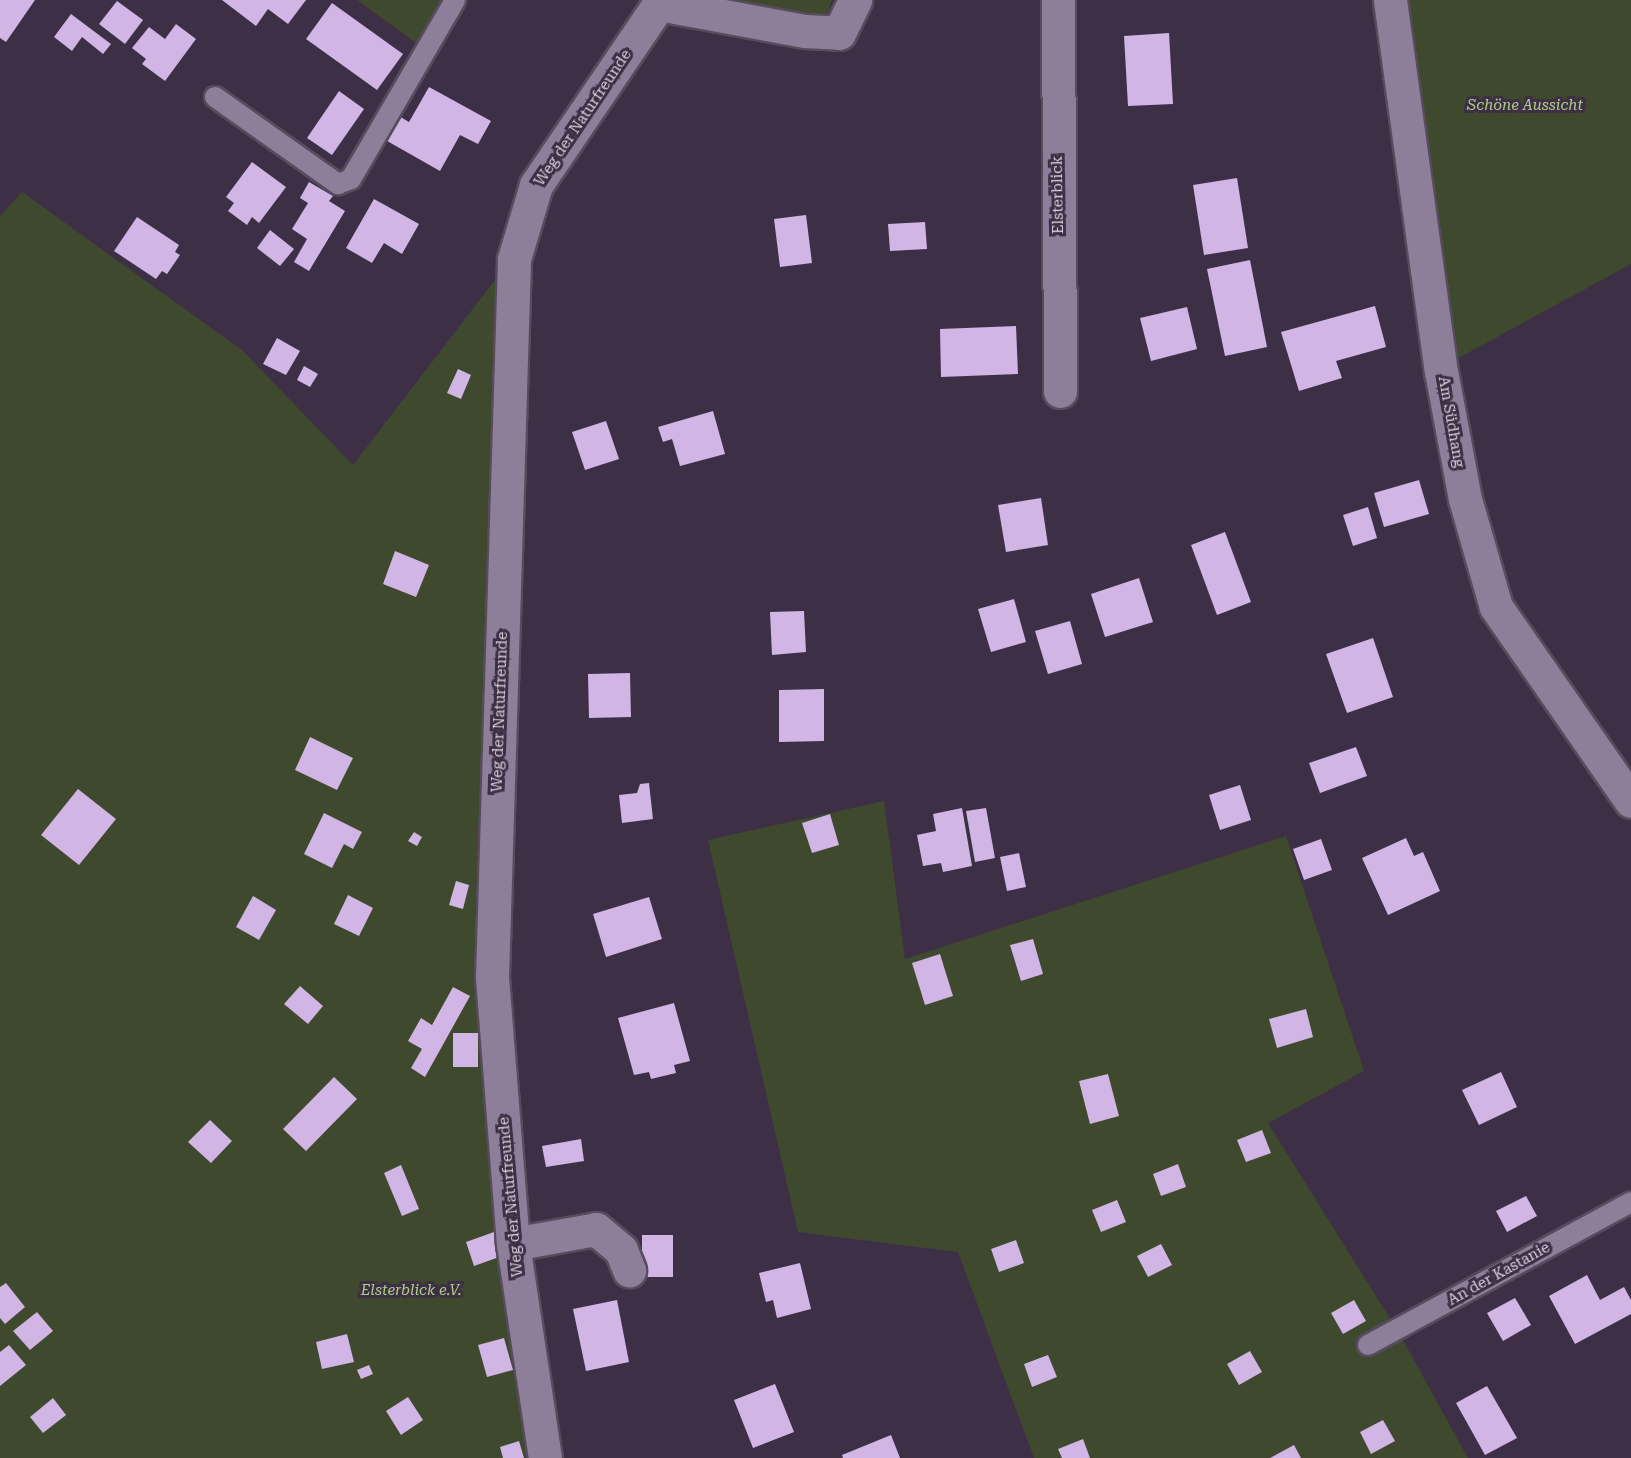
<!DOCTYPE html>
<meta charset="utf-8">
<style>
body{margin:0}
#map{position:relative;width:1631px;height:1458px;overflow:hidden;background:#3d3046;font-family:"Roboto Serif",serif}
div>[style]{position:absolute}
.green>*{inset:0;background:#3e492d}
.building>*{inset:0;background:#d0b5e5}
.roads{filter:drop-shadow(2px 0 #574c5e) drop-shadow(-2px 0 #574c5e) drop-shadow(0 2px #574c5e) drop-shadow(0 -2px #574c5e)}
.service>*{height:20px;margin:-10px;padding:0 10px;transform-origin:10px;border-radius:10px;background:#8d7f99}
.minor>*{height:33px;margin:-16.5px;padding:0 16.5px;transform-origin:16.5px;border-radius:16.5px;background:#8d7f99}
span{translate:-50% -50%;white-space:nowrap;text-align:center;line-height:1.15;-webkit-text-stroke:6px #3d3046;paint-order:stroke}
.park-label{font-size:15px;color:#b1ce84;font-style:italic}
.street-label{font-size:15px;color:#d9d1df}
</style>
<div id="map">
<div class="green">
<div style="clip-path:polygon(357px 0,441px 0,416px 43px)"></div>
<div style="clip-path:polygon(664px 0,832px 0,818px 44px)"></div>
<div style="clip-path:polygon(1404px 0,1631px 0,1631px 264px,1453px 361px)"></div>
<div style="clip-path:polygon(22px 192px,242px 350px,353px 465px,504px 268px,498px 701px,486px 1110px,524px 1259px,555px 1458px,0 1458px,0 216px)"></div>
<div style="clip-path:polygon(884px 801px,905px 959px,1286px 836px,1364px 1071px,1268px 1123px,1399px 1333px,1468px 1458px,1034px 1458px,958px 1252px,798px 1232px,708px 840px)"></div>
</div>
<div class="building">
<div style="clip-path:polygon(0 0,35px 0,6px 42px,0 38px)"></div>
<div style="clip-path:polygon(222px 0,306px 0,288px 24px,268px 9px,256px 26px)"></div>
<div style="clip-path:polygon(117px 1px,143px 20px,125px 44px,99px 24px)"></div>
<div style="clip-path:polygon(332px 3px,403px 54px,377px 90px,306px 39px)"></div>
<div style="clip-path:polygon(71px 14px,111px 44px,103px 54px,82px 37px,72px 51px,54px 37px)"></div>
<div style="clip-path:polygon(176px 24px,196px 39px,165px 81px,142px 64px,146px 59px,132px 48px,149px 27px,165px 39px)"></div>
<div style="clip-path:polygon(1169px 33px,1173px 104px,1128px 106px,1124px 36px)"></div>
<div style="clip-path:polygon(429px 87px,491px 121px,478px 144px,460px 135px,440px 171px,380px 137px,394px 113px,409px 122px)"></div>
<div style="clip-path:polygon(339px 91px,364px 109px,332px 155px,307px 138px)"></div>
<div style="clip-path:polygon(252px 162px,286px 187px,259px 223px,252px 217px,247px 225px,228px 211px,234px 203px,226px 197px)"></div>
<div style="clip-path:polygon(1237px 178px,1248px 248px,1204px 255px,1193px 185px)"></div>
<div style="clip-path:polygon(309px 182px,333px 196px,329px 201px,345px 211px,309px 271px,294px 262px,307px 239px,292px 229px,308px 203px,300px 198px)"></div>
<div style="clip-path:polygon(374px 199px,419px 224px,402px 254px,384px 243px,372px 263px,346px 248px)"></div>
<div style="clip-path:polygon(806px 215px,812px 263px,780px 267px,774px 219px)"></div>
<div style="clip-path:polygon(137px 217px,179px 245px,175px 252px,180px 255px,167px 274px,162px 271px,156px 279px,114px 251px)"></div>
<div style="clip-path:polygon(925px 222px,927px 249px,890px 251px,888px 224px)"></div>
<div style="clip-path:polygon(270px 230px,294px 249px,280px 266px,257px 248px)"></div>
<div style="clip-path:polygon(1250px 260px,1267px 347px,1225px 356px,1207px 269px)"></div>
<div style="clip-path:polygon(1375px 306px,1386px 347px,1336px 361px,1342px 378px,1299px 391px,1281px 332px)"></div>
<div style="clip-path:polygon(1187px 307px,1197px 349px,1151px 361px,1140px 318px)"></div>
<div style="clip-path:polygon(1016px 326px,1018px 374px,941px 377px,940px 329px)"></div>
<div style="clip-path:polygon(277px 338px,300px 351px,286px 375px,263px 364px)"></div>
<div style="clip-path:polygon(304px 366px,318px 374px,310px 387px,297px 380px)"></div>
<div style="clip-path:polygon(458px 369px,471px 375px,461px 399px,447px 393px)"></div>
<div style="clip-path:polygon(713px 411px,725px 454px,680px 466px,672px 439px,663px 442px,658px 427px)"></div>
<div style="clip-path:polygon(606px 421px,619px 459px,585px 470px,572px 432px)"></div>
<div style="clip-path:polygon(1419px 480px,1429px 514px,1384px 527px,1374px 493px)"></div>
<div style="clip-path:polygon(1041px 498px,1048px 545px,1006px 552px,998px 505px)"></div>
<div style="clip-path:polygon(1368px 507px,1377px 538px,1353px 546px,1343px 515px)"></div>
<div style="clip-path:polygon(1225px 532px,1251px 602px,1217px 615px,1191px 545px)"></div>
<div style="clip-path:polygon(395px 551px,429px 565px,416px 597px,383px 584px)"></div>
<div style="clip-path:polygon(1139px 578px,1153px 622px,1105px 637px,1091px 594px)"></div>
<div style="clip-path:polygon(1014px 599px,1026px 642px,991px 652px,978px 609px)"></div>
<div style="clip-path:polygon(804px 611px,806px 652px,772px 655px,770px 612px)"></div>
<div style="clip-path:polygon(1070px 621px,1082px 664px,1048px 674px,1035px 631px)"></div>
<div style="clip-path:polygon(1373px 638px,1393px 697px,1347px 713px,1326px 654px)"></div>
<div style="clip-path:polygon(630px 673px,631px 717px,589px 718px,588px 674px)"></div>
<div style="clip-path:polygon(824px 689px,824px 741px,779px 742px,779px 690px)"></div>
<div style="clip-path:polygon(310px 737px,353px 758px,337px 790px,295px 770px)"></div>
<div style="clip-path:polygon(1356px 747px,1367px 776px,1320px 793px,1309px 763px)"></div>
<div style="clip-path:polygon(649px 783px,653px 819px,622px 823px,619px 795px,637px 793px,640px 784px)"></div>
<div style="clip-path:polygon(1240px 785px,1251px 820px,1220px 830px,1209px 795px)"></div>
<div style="clip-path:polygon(78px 789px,116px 819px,79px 865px,41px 835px)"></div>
<div style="clip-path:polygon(962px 808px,972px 866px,943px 872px,941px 863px,923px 866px,917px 835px,936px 831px,933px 814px)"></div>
<div style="clip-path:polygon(986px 808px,995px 858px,975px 862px,966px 811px)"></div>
<div style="clip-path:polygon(324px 813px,362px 832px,353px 849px,344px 844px,332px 868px,304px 854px)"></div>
<div style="clip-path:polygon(830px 814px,839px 845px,812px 853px,802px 823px)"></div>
<div style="clip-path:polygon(414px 832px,422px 837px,417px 846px,408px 841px)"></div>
<div style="clip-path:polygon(1406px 838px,1414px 856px,1423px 852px,1440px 891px,1388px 915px,1362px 858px)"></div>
<div style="clip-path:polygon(1321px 839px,1332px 870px,1304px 880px,1293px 849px)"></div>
<div style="clip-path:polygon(1019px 853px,1026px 887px,1007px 891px,1000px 857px)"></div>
<div style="clip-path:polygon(456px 881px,469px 885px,463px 909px,449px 905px)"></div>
<div style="clip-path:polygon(348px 895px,373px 908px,359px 936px,334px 924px)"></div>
<div style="clip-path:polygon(253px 896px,276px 910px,259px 940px,236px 927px)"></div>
<div style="clip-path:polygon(649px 897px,662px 939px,606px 957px,593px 914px)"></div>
<div style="clip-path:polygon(1033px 939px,1043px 974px,1021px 981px,1010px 945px)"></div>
<div style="clip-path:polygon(940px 954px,953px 996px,925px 1005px,912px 963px)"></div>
<div style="clip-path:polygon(300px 986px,323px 1006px,308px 1024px,284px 1004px)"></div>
<div style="clip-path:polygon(453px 987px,470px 996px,425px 1077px,411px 1068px,422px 1049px,408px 1041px,421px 1018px,432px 1025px)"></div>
<div style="clip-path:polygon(674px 1003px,690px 1061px,674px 1065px,676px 1073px,651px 1079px,649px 1072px,634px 1075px,618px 1018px)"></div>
<div style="clip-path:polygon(1306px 1009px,1313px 1037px,1277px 1048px,1269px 1019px)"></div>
<div style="clip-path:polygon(453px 1033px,478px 1033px,478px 1067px,453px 1067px)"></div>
<div style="clip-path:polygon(1501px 1072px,1517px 1107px,1479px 1125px,1462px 1090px)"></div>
<div style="clip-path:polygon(1108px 1074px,1119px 1116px,1090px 1124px,1079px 1081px)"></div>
<div style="clip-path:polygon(334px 1077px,357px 1099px,306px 1151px,283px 1129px)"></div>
<div style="clip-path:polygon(210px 1120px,232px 1141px,211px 1163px,188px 1142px)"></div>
<div style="clip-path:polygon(1262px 1130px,1271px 1153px,1246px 1162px,1237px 1140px)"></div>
<div style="clip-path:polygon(581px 1139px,584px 1161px,546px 1167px,542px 1146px)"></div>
<div style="clip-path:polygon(1178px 1164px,1186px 1187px,1161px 1196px,1153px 1174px)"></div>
<div style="clip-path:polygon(401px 1165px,419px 1209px,402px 1216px,384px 1173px)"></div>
<div style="clip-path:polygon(1526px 1196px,1537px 1216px,1507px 1232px,1496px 1211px)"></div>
<div style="clip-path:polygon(1117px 1200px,1126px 1222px,1101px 1232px,1092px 1210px)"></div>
<div style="clip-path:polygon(494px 1232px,502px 1256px,474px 1266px,466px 1242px)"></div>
<div style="clip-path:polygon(642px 1235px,673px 1235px,673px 1277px,642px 1277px)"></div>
<div style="clip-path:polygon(1016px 1240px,1024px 1263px,999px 1272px,991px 1249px)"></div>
<div style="clip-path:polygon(1161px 1244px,1172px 1265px,1148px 1277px,1137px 1256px)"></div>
<div style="clip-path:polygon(800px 1263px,811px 1309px,777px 1318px,773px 1300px,766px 1302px,759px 1273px)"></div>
<div style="clip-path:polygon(1587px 1275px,1600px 1300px,1624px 1287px,1631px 1300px,1631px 1314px,1575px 1344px,1549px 1296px)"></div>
<div style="clip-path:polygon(6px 1283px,25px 1307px,5px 1324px,0 1318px,0 1287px)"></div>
<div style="clip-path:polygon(1515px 1298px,1531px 1325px,1503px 1341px,1487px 1313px)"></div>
<div style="clip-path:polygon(617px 1300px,629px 1362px,586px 1371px,573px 1309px)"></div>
<div style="clip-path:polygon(1354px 1300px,1366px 1321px,1343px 1334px,1331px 1313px)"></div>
<div style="clip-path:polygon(37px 1312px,53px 1331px,30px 1350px,13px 1331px)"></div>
<div style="clip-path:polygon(347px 1334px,354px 1362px,322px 1369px,316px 1342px)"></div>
<div style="clip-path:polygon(504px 1338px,513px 1370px,487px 1377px,478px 1345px)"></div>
<div style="clip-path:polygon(9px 1345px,26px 1365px,0 1386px,0 1352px)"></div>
<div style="clip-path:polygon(1250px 1351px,1262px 1372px,1239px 1385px,1227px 1364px)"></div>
<div style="clip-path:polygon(1048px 1355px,1057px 1377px,1032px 1387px,1024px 1364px)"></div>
<div style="clip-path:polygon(369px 1365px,373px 1374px,361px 1379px,357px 1370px)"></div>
<div style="clip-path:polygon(775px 1384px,794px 1432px,753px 1448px,734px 1400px)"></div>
<div style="clip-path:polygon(1487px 1386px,1517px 1438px,1485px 1455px,1456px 1403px)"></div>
<div style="clip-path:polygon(408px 1397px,423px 1420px,401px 1435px,386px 1411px)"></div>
<div style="clip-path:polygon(53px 1398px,66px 1415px,43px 1433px,30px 1417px)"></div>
<div style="clip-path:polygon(1383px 1420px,1395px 1441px,1371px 1454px,1360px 1432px)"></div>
<div style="clip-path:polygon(891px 1435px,900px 1458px,843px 1458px,842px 1455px)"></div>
<div style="clip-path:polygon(1083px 1439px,1090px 1458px,1062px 1458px,1058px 1449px)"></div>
<div style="clip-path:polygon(519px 1441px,524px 1458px,503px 1458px,500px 1447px)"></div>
<div style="clip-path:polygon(1294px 1445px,1301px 1458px,1270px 1458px)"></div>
</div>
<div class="roads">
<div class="service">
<div style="left:215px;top:97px;width:151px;rotate:35.3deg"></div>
<div style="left:338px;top:184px;width:14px;rotate:-21deg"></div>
<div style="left:351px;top:179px;width:207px;rotate:-59.8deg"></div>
<div style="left:1368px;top:1345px;width:299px;rotate:-28.5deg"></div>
</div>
<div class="minor">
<div style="left:1058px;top:0;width:391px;rotate:89.7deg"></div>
<div style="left:1390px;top:0;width:374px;rotate:82.2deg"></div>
<div style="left:1441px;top:371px;width:130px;rotate:79.4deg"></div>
<div style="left:1465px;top:499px;width:112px;rotate:74deg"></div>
<div style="left:1496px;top:607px;width:236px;rotate:55.2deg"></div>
<div style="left:513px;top:1244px;width:84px;rotate:-10.2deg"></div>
<div style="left:596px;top:1229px;width:33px;rotate:40deg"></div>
<div style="left:621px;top:1250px;width:22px;rotate:68deg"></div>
<div style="left:545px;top:1458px;width:216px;rotate:-98.5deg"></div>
<div style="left:513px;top:1244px;width:268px;rotate:-94.5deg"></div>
<div style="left:492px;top:977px;width:718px;rotate:-88.24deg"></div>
<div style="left:514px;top:259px;width:77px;rotate:-73.4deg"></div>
<div style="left:536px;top:185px;width:219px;rotate:-55.8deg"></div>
<div style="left:659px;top:4px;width:148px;rotate:10.5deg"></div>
<div style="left:805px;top:31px;width:34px;rotate:3deg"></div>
<div style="left:839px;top:33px;width:37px;rotate:-64deg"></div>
</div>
</div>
<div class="park-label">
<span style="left:1525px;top:106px">Schöne Aussicht</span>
<span style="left:411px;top:1291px">Elsterblick e.V.</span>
</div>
<div class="street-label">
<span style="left:583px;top:118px;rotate:-56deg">Weg der Naturfreunde</span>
<span style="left:1058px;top:195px;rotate:-91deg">Elsterblick</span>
<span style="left:1451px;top:422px;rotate:80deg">Am Südhang</span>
<span style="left:500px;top:712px;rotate:-88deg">Weg der Naturfreunde</span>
<span style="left:511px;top:1197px;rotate:-95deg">Weg der Naturfreunde</span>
<span style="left:1499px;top:1274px;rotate:-29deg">An der Kastanie</span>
</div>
</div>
